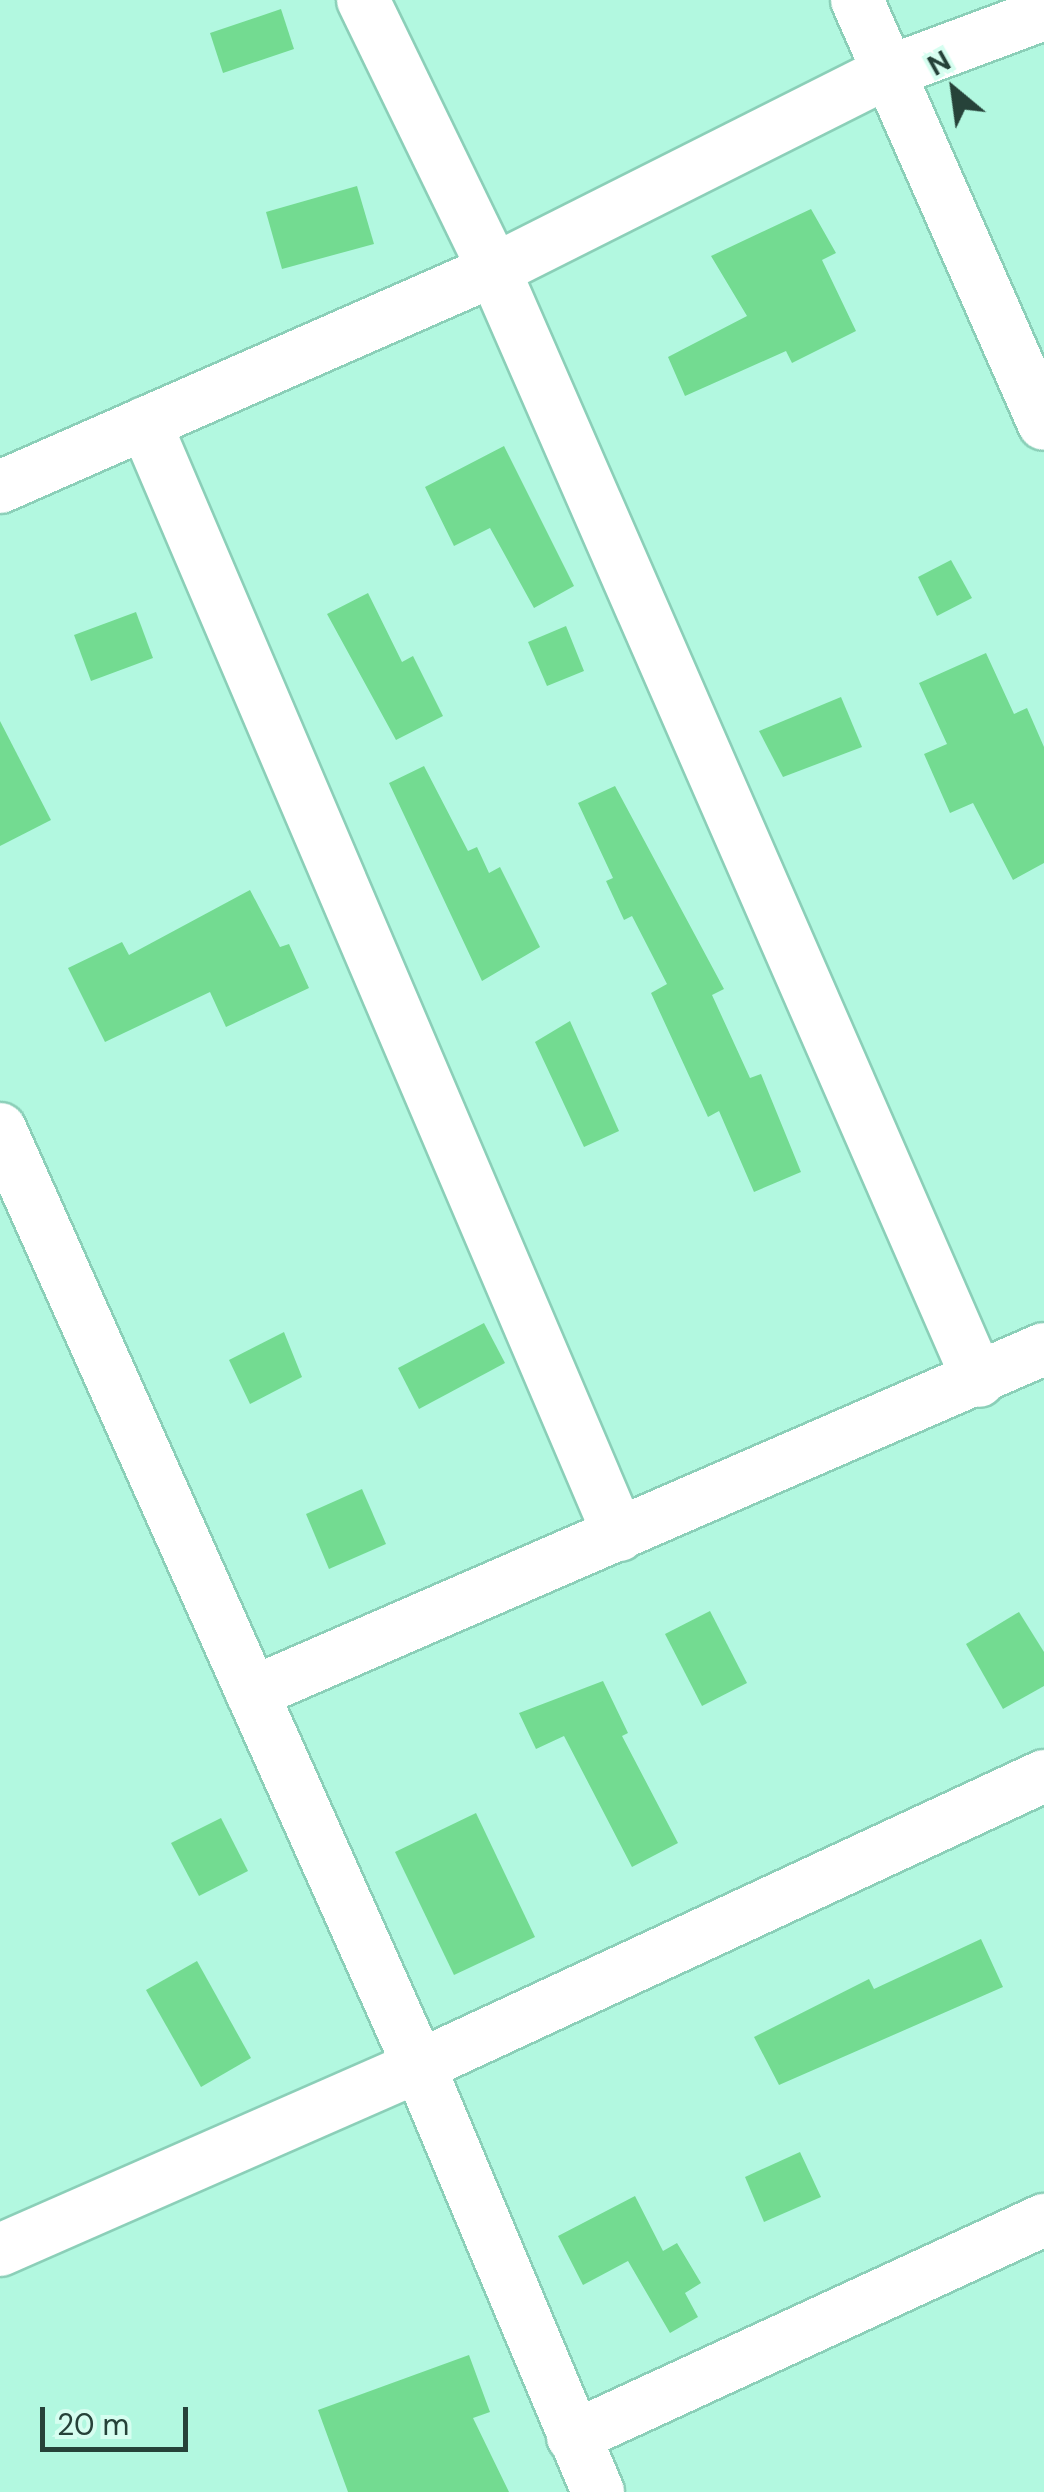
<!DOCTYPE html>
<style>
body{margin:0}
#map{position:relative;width:1044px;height:2492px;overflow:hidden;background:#b2f8e0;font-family:"DM Sans",sans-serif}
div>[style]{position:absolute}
.building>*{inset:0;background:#73db91}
.roads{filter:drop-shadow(2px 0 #8bcfb8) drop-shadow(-2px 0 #8bcfb8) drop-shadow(0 2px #8bcfb8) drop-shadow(0 -2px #8bcfb8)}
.minor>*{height:52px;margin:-26px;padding:0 26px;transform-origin:26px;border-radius:26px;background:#fff}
span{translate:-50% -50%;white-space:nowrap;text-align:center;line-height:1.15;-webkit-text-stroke:10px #d6fef0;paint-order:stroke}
.north{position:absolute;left:904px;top:40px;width:100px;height:100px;-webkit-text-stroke:8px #d6fef0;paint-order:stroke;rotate:331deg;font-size:28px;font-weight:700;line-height:40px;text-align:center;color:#264239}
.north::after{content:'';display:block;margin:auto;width:35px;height:45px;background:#264239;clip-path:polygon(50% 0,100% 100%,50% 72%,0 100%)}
.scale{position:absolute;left:40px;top:2407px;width:148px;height:45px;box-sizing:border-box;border:5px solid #264239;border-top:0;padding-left:12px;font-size:30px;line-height:35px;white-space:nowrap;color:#264239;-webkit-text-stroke:8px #d6fef0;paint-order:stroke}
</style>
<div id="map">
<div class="building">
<div style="clip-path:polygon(281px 9px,294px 49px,223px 73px,210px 33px)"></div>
<div style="clip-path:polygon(357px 186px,374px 244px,282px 269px,266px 212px)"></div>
<div style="clip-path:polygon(811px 209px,836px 253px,822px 260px,856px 331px,792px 363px,786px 351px,685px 396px,668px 357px,747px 316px,711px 256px)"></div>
<div style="clip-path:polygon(504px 446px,574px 586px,534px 608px,490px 528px,454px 546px,425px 487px)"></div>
<div style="clip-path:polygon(951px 560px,972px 598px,937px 616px,918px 577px)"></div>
<div style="clip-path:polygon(368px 593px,402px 662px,413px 656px,443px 716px,396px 740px,327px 614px)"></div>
<div style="clip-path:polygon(136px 612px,153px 658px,91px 681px,74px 635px)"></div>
<div style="clip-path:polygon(566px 626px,584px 671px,547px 686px,528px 642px)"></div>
<div style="clip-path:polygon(986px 653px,1014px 714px,1027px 708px,1044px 747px,1044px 863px,1013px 880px,973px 803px,950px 813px,924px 754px,947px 744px,919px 683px)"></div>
<div style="clip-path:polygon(841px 697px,862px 747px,783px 777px,759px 731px)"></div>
<div style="clip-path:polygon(0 721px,51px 820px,0 846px)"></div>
<div style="clip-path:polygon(424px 766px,468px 851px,477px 847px,489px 873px,500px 867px,540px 947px,482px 981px,389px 783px)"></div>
<div style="clip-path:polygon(615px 786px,724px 989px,712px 995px,750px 1078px,761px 1074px,801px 1172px,754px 1192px,719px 1111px,708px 1117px,651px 993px,667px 984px,632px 916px,624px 920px,606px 881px,613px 878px,578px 803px)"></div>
<div style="clip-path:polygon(250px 890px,280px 947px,289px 944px,309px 988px,226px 1027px,210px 992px,105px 1042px,68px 968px,122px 942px,129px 955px)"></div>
<div style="clip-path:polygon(570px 1021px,619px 1131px,584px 1147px,535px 1042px)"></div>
<div style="clip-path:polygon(484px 1323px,505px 1363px,419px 1409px,398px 1368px)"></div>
<div style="clip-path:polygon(284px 1332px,302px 1377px,250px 1404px,229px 1360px)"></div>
<div style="clip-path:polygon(362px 1489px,386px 1544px,329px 1569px,306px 1514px)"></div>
<div style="clip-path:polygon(710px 1611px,747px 1683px,702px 1706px,665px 1634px)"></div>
<div style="clip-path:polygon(1019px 1612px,1044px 1652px,1044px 1686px,1003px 1709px,966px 1644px)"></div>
<div style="clip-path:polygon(603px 1681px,628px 1733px,622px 1736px,678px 1843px,632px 1867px,564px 1736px,536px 1749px,519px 1713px)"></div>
<div style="clip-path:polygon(476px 1813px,535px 1937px,454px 1975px,395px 1852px)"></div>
<div style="clip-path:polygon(221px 1818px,248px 1871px,199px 1896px,171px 1843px)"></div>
<div style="clip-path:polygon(981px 1939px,1003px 1987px,779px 2085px,754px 2037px,869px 1979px,874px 1989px)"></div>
<div style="clip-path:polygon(197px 1961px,251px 2058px,201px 2087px,146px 1990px)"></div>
<div style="clip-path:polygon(800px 2152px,821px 2197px,764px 2222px,745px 2177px)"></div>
<div style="clip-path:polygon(635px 2196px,663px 2251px,677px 2243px,701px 2283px,685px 2293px,698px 2317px,670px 2333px,628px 2261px,583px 2285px,558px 2236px)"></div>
<div style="clip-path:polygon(469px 2355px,490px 2412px,473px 2418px,509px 2492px,348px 2492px,318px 2410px)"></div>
</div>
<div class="roads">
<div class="minor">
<div style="left:363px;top:0;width:300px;rotate:64.1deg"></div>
<div style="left:494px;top:270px;width:1212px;rotate:66.42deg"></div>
<div style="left:857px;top:0;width:463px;rotate:66.2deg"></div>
<div style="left:145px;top:423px;width:1209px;rotate:66.91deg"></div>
<div style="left:0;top:487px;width:540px;rotate:-23.71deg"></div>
<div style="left:494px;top:270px;width:441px;rotate:-26.7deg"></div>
<div style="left:888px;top:72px;width:166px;rotate:-20.4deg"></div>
<div style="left:0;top:1129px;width:1026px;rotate:65.91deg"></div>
<div style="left:419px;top:2066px;width:462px;rotate:67.2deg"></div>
<div style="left:252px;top:1693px;width:863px;rotate:-23.48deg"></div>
<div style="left:0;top:2250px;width:458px;rotate:-23.7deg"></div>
<div style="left:419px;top:2066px;width:689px;rotate:-24.89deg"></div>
<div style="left:573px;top:2437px;width:519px;rotate:-24.74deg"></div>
</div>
</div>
<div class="north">N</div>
<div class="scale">20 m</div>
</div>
